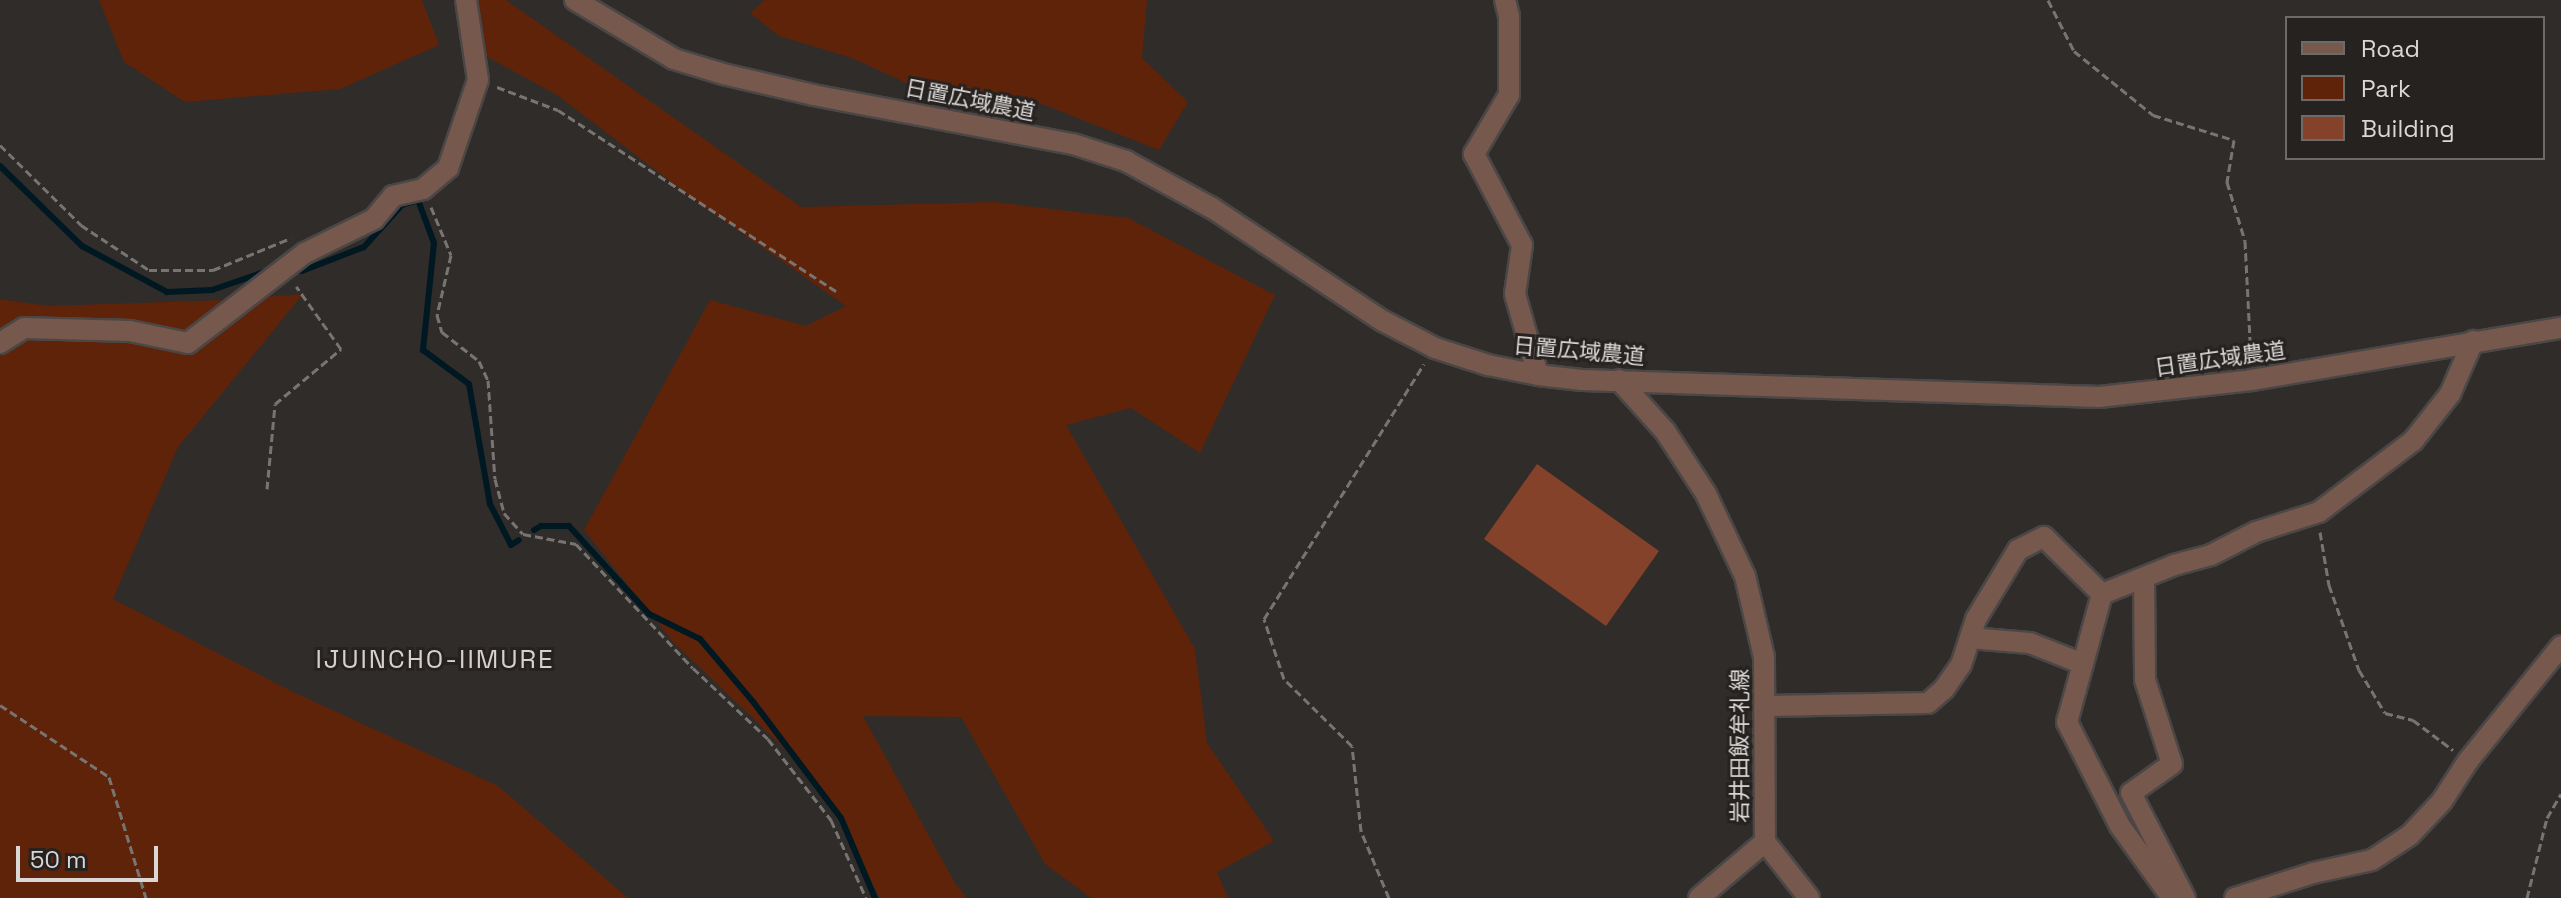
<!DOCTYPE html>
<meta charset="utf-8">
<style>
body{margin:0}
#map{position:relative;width:2561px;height:898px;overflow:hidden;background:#302c2a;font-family:"Space Grotesk","Noto Sans JP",sans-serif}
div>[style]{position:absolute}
.green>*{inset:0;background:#5f2309}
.stream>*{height:6px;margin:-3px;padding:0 3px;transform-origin:3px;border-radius:3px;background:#001822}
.building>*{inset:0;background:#834229}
.path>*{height:3px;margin-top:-1.5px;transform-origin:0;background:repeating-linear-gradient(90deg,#787472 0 8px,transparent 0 12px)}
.roads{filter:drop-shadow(2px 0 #4b4746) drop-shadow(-2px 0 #4b4746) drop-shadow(0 2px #4b4746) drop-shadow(0 -2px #4b4746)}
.minor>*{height:20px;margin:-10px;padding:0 10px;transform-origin:10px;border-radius:10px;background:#76584d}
span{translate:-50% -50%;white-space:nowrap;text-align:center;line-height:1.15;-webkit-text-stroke:6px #262220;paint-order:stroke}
.street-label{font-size:22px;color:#dad7d6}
.quarter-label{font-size:26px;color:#d5d0ce;letter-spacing:2px}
.legend{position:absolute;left:2285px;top:16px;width:260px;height:144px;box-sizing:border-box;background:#262220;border:2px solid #6e6a69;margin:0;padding:10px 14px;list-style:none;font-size:24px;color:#dad7d6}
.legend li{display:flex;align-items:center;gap:16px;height:40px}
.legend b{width:40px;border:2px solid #6e6a69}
.scale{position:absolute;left:16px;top:846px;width:142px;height:36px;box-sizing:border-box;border:4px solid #dad7d6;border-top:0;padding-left:10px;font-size:24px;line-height:28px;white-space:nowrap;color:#dad7d6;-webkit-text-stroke:6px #262220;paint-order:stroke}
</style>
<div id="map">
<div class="green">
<div style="clip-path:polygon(99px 0,422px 0,439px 45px,340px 89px,185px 102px,124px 62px)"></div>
<div style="clip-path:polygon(473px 0,506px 0,801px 207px,994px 202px,1128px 218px,1275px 295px,1200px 453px,1131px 408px,1066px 425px,1195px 649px,1207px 743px,1274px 841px,1217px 872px,1228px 898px,1091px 898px,1045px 864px,961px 717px,863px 716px,956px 885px,967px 898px,880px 898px,838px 817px,783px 747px,673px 642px,584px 530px,710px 300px,806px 326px,846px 306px,692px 198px,557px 95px,480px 53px)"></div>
<div style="clip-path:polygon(765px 0,1147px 0,1142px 58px,1188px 102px,1159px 150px,1019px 95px,937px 97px,852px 58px,779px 36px,750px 13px)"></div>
<div style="clip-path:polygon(303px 294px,178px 447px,113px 599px,293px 692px,498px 786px,628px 898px,0 898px,0 299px,47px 306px,226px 300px)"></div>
</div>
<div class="stream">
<div style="left:0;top:166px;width:115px;rotate:44.3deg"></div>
<div style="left:82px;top:246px;width:97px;rotate:28.4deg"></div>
<div style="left:167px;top:292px;width:45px;rotate:-2.5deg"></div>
<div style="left:212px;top:290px;width:61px;rotate:-19deg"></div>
<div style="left:293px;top:270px;width:9px;rotate:6deg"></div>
<div style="left:302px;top:271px;width:66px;rotate:-21.2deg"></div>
<div style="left:364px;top:247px;width:57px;rotate:-47.9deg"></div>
<div style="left:402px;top:205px;width:17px;rotate:-17deg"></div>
<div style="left:418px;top:200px;width:46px;rotate:69.6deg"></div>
<div style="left:434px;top:243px;width:108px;rotate:95.9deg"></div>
<div style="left:423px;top:350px;width:57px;rotate:36.5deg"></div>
<div style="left:469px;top:384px;width:122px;rotate:80.1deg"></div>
<div style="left:490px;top:504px;width:46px;rotate:62.9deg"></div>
<div style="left:511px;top:545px;width:9px;rotate:-32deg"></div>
<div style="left:534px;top:530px;width:8px;rotate:-30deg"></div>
<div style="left:541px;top:526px;width:28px"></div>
<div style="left:569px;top:526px;width:119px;rotate:47.7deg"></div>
<div style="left:649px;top:614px;width:57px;rotate:26.1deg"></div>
<div style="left:700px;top:639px;width:84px;rotate:49.8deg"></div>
<div style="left:754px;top:703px;width:144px;rotate:52.9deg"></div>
<div style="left:841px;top:818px;width:87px;rotate:67deg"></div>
</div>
<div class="building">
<div style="clip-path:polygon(1537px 464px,1659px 551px,1606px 626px,1484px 539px)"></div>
</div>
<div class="path">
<div style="left:2048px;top:0;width:57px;rotate:63deg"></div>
<div style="left:2074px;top:51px;width:102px;rotate:39deg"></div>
<div style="left:2153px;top:115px;width:85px;rotate:17.2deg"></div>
<div style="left:2234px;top:140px;width:43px;rotate:99.5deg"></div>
<div style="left:2227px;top:182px;width:62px;rotate:73deg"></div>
<div style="left:2245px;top:241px;width:120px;rotate:87.1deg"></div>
<div style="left:497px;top:87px;width:65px;rotate:20.7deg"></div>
<div style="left:558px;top:110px;width:332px;rotate:33.1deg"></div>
<div style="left:0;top:145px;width:114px;rotate:44.6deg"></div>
<div style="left:81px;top:225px;width:82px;rotate:33.5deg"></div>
<div style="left:149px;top:270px;width:64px"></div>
<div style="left:213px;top:270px;width:84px;rotate:-22.3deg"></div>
<div style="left:431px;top:207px;width:52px;rotate:67.4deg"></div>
<div style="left:451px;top:255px;width:62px;rotate:103.1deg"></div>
<div style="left:437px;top:315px;width:18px;rotate:74deg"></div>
<div style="left:442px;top:332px;width:47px;rotate:38.1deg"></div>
<div style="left:479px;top:361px;width:21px;rotate:65deg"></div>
<div style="left:488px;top:380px;width:99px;rotate:86deg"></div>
<div style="left:495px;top:479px;width:35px;rotate:75deg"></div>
<div style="left:504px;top:513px;width:28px;rotate:48deg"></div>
<div style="left:523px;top:534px;width:54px;rotate:10.7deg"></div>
<div style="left:576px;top:544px;width:170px;rotate:46.7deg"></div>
<div style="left:693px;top:668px;width:103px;rotate:43.4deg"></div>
<div style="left:768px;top:739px;width:103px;rotate:52.1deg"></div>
<div style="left:831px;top:820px;width:85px;rotate:65.8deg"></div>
<div style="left:267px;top:489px;width:85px;rotate:-84.6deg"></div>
<div style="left:275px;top:404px;width:86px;rotate:-39.8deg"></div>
<div style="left:341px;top:349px;width:77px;rotate:-125.5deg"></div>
<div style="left:2320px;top:532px;width:54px;rotate:80.4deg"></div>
<div style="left:2329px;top:585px;width:90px;rotate:70.6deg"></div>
<div style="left:2359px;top:670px;width:50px;rotate:58.8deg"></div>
<div style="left:2385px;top:713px;width:29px;rotate:14deg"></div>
<div style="left:2413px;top:720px;width:50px;rotate:36.9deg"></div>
<div style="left:0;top:705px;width:131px;rotate:33.4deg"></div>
<div style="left:109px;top:777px;width:127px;rotate:73deg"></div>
<div style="left:1389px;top:898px;width:73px;rotate:-112.7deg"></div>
<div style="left:1361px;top:831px;width:85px;rotate:-96deg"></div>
<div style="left:1352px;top:746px;width:95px;rotate:-135.4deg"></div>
<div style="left:1284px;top:679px;width:63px;rotate:-108.4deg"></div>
<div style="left:1264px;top:619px;width:301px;rotate:-57.9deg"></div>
<div style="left:2527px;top:898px;width:82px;rotate:-76deg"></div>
<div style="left:2547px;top:818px;width:28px;rotate:-60deg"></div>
</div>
<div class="roads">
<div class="minor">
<div style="left:575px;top:0;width:115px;rotate:30.8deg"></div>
<div style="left:674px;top:59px;width:51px;rotate:17deg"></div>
<div style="left:723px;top:74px;width:92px;rotate:13.1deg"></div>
<div style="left:813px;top:95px;width:265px;rotate:10.7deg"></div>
<div style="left:1073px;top:144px;width:56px;rotate:17.8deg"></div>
<div style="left:1126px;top:161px;width:98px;rotate:28.7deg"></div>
<div style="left:1212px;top:208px;width:205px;rotate:33.5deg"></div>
<div style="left:1383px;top:321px;width:59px;rotate:27.4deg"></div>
<div style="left:1435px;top:348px;width:56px;rotate:17.8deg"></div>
<div style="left:1488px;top:365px;width:51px;rotate:11.3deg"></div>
<div style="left:1538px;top:375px;width:44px;rotate:6.5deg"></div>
<div style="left:1582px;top:380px;width:517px;rotate:1.88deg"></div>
<div style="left:2099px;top:397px;width:154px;rotate:-6.3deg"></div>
<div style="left:2252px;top:380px;width:313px;rotate:-9.6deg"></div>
<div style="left:1505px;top:0;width:16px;rotate:76deg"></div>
<div style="left:1509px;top:16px;width:79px;rotate:90deg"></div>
<div style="left:1509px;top:95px;width:69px;rotate:120.7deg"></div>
<div style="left:1474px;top:154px;width:103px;rotate:62.2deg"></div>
<div style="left:1522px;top:245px;width:49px;rotate:98.1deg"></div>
<div style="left:1515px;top:294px;width:84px;rotate:74.1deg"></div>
<div style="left:0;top:343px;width:28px;rotate:-32deg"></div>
<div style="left:24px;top:328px;width:106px;rotate:1.6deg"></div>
<div style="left:130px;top:331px;width:59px;rotate:11.7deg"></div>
<div style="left:188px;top:343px;width:148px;rotate:-37.6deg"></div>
<div style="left:305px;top:253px;width:77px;rotate:-26.2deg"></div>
<div style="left:374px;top:219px;width:30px;rotate:-50deg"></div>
<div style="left:393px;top:196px;width:31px;rotate:-13deg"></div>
<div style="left:423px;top:189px;width:33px;rotate:-40deg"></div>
<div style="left:448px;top:168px;width:93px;rotate:-71.2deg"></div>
<div style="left:478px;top:80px;width:81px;rotate:-98.5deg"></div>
<div style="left:1619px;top:380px;width:69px;rotate:48deg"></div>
<div style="left:1665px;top:431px;width:75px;rotate:56.9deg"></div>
<div style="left:1706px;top:494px;width:91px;rotate:64.6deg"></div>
<div style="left:1745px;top:576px;width:83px;rotate:76.8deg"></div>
<div style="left:1764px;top:657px;width:185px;rotate:89.7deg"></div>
<div style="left:1765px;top:842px;width:71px;rotate:51.8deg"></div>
<div style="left:2144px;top:578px;width:102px;rotate:89.4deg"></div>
<div style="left:2145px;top:680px;width:88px;rotate:72.2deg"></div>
<div style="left:2172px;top:764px;width:50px;rotate:144.7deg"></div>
<div style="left:2131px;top:793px;width:118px;rotate:62.8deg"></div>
<div style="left:2102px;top:594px;width:133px;rotate:105.3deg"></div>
<div style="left:2067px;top:722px;width:117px;rotate:63deg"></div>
<div style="left:2120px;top:826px;width:89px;rotate:54.2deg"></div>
<div style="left:1970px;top:638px;width:60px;rotate:4.8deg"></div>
<div style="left:2030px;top:643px;width:57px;rotate:21.6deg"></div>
<div style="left:1767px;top:706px;width:161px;rotate:-1.1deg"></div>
<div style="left:1928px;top:703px;width:21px;rotate:-41deg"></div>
<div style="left:1944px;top:689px;width:29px;rotate:-55deg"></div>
<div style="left:1961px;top:665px;width:48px;rotate:-71.9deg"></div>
<div style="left:1976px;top:619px;width:81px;rotate:-58.7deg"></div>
<div style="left:2018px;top:550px;width:29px;rotate:-27deg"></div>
<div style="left:2044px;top:537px;width:81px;rotate:44.5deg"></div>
<div style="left:2102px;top:594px;width:78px;rotate:-21.9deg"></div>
<div style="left:2174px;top:565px;width:38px;rotate:-15deg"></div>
<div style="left:2211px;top:555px;width:51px;rotate:-27.1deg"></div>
<div style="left:2256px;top:532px;width:66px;rotate:-17.6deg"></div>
<div style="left:2319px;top:512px;width:118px;rotate:-37.1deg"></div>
<div style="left:2413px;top:441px;width:60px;rotate:-51.8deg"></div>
<div style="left:2450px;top:394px;width:58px;rotate:-66.5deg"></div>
<div style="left:1699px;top:898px;width:87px;rotate:-40.3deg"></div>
<div style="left:2235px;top:898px;width:82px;rotate:-17.8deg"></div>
<div style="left:2313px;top:873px;width:60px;rotate:-12.4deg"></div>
<div style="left:2372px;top:860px;width:45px;rotate:-33.3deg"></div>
<div style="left:2410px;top:835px;width:47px;rotate:-46.7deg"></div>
<div style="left:2442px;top:801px;width:48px;rotate:-57deg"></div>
<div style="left:2468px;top:761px;width:148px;rotate:-51deg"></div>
</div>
</div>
<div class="street-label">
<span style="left:970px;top:100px;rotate:11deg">日置広域農道</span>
<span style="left:1579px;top:351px;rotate:5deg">日置広域農道</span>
<span style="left:2220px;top:359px;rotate:-8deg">日置広域農道</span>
<span style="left:1740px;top:746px;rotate:-90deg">岩井田飯牟礼線</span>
</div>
<div class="quarter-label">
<span style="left:435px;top:660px">IJUINCHO-IIMURE</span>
</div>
<ul class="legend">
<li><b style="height:10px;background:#76584d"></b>Road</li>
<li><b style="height:22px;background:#5f2309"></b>Park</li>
<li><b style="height:22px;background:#834229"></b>Building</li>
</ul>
<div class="scale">50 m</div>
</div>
